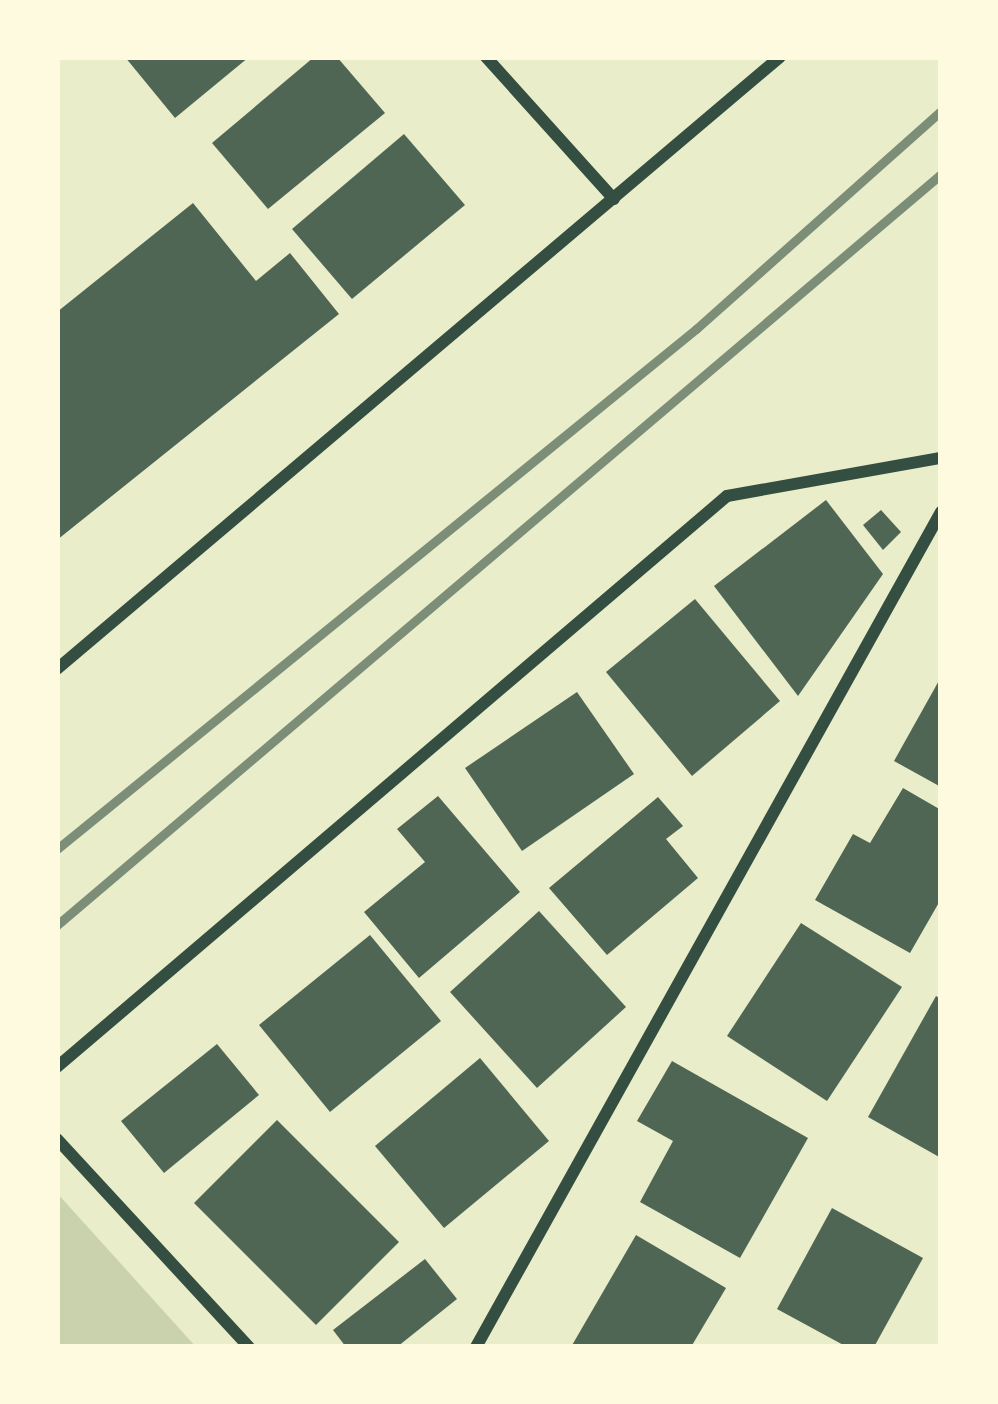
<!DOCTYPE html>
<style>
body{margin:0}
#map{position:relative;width:998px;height:1404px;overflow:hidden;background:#e9edc9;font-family:Mulish,sans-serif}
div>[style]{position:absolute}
.green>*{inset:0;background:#cad2ad}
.building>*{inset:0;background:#4f6655}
.minor>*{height:12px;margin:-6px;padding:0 6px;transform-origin:6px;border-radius:6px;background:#344e41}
.rail>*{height:9px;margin:-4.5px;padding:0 4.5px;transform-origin:4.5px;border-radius:4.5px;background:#7c8e77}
span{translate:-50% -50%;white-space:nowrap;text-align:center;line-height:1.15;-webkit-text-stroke:10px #fefae0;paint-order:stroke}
.frame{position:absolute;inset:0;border:60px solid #fefae0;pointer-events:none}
</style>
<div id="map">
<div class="green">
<div style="clip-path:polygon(57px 1193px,196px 1347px,57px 1347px)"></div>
</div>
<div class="building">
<div style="clip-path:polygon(125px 57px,249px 57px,175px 118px)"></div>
<div style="clip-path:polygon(314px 57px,337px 57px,385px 113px,268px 209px,212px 143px)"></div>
<div style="clip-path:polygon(404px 134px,465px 205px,352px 299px,292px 229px)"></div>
<div style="clip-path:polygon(193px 203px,256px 281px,290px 253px,339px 314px,57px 540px,57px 312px)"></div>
<div style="clip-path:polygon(826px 500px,883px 574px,798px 696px,714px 586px)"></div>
<div style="clip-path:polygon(881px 510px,901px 532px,883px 550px,863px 525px)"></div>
<div style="clip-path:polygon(695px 599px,780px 701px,692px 776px,606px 672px)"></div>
<div style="clip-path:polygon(941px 677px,941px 787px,894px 761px)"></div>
<div style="clip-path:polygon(577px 692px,634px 774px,522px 851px,465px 768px)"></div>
<div style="clip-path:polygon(903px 788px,941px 810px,941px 899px,910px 953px,815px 900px,853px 834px,870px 843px)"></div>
<div style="clip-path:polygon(438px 796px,520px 892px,419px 978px,364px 912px,425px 862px,397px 829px)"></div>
<div style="clip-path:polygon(658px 797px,683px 826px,666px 839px,698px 878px,607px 955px,549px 888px)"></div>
<div style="clip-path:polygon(539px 911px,626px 1007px,537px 1088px,450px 992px)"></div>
<div style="clip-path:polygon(801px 923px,902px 987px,827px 1101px,727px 1036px)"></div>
<div style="clip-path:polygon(370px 935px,441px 1021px,330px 1112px,259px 1025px)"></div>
<div style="clip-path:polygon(936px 996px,941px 999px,941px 1158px,868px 1117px)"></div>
<div style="clip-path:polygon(217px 1044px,259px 1095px,164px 1173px,121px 1121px)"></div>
<div style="clip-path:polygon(480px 1058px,549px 1141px,444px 1228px,375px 1146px)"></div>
<div style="clip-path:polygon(672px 1061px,808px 1138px,740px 1258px,640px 1202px,673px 1141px,637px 1121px)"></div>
<div style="clip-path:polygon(277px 1120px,399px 1242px,316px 1325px,194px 1203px)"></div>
<div style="clip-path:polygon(832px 1208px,923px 1258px,874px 1347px,847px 1347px,777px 1309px)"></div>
<div style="clip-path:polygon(636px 1235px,726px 1288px,691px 1347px,571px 1347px)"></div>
<div style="clip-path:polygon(425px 1259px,457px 1299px,397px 1347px,346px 1347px,333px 1330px)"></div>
</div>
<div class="minor">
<div style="left:486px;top:57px;width:191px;rotate:48deg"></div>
<div style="left:57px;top:669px;width:947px;rotate:-40.25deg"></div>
<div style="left:57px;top:1067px;width:880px;rotate:-40.44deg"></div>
<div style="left:727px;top:496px;width:217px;rotate:-10.1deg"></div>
<div style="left:57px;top:1139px;width:283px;rotate:47.3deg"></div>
<div style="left:476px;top:1347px;width:956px;rotate:-60.89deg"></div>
</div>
<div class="rail">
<div style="left:57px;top:849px;width:824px;rotate:-39.14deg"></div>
<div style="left:696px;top:329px;width:328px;rotate:-41.7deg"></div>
<div style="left:57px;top:925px;width:1160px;rotate:-40.35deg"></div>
</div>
<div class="frame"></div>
</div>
